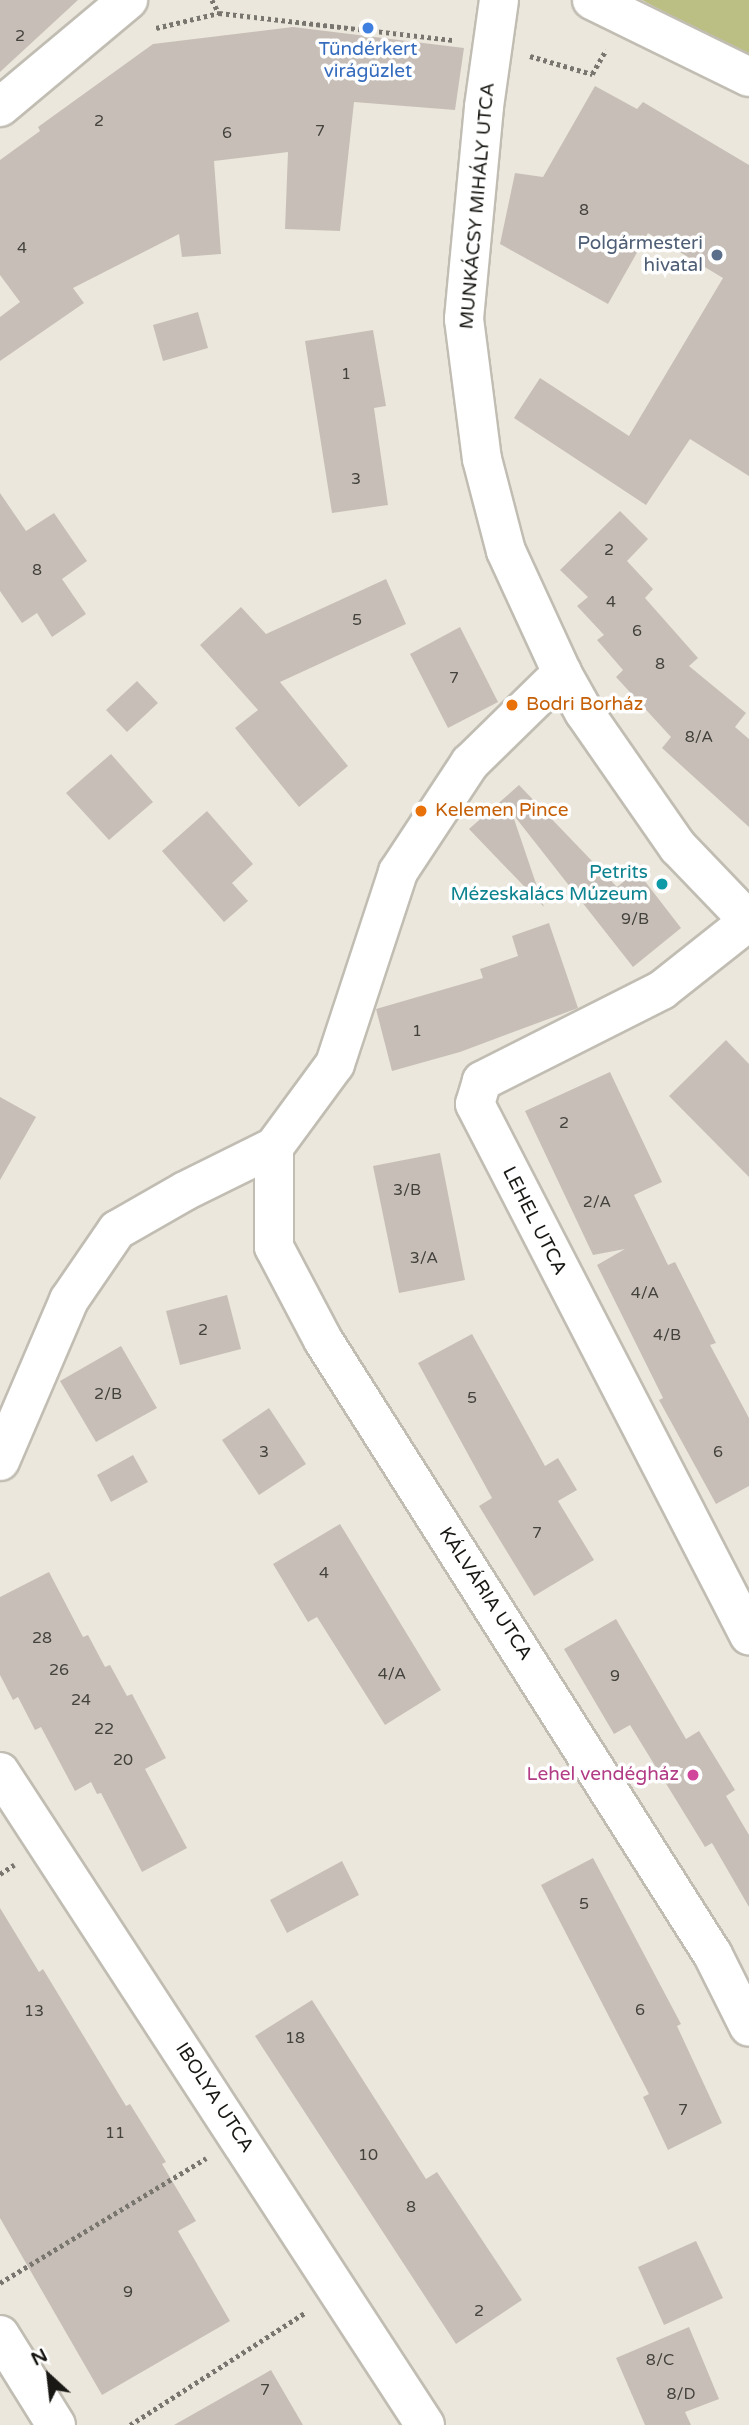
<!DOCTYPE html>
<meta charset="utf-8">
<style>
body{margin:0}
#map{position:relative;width:749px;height:2425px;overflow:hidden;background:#ebe7dd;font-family:"Varela Round",sans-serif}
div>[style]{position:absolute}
.green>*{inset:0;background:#bcbf84}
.building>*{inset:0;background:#c7bfb7}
.path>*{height:4.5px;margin-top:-2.25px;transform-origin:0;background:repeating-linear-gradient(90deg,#79766f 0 3.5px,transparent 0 7px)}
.roads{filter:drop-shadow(2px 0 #c1bdb3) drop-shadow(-2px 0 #c1bdb3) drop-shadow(0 2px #c1bdb3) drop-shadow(0 -2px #c1bdb3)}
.minor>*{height:38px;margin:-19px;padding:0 19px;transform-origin:19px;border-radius:19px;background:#fff}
.dots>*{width:19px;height:19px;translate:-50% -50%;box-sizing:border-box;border:4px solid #fff;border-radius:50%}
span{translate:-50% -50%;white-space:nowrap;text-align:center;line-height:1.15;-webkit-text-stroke:7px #fff;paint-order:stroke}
.number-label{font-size:16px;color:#44423d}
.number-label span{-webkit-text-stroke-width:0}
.shop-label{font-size:19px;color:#366cbe}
.street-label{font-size:19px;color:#191814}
.service-label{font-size:19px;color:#4e5e75}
.right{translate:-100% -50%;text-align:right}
.food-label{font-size:19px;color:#c56008}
.left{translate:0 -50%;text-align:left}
.culture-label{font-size:19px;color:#0d838f}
.hotel-label{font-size:19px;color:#b23c85}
.north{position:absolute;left:14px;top:2341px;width:70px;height:70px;-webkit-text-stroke:5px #fff;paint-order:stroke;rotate:333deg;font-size:19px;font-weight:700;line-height:28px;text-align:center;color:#191814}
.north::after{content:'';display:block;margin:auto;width:24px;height:32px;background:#191814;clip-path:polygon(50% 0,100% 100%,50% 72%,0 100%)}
</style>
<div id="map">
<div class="green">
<div style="clip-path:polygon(642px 0,749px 0,749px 57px)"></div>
</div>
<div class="building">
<div style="clip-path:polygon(0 0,78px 0,0 72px)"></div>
<div style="clip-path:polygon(293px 27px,464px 48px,455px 110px,354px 102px,340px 231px,285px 229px,288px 152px,214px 161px,221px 254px,182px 257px,179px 234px,73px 288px,84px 303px,0 361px,0 317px,20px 302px,0 275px,0 160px,40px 131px,38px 127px,153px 44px)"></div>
<div style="clip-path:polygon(595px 86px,637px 109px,643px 102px,749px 165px,749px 476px,690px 439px,646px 505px,514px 418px,540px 378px,629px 436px,723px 278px,648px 233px,608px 304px,500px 244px,515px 173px,543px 177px)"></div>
<div style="clip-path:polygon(198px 312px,208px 348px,163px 361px,153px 325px)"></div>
<div style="clip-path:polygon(373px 330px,386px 406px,374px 408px,388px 505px,332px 513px,305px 341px)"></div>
<div style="clip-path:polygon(0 493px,26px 531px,54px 513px,87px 561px,62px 579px,86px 614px,52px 637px,37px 613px,22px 623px,0 591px)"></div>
<div style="clip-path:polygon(620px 511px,648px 539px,627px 561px,653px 589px,645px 598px,698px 658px,689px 666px,746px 713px,735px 727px,749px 739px,749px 827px,662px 748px,671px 737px,616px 677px,623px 670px,597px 640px,604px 635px,577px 606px,588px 597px,560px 570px)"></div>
<div style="clip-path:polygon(386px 579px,406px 624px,280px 682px,348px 766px,299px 807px,235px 728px,258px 710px,200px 645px,241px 607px,266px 634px)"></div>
<div style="clip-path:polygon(460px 627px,498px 702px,448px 728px,410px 654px)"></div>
<div style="clip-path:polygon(137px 681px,158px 703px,127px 732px,106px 710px)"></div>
<div style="clip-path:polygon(111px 754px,153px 802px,109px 840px,66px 793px)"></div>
<div style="clip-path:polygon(519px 785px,617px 887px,637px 871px,681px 928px,633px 967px,512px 813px,544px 907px,469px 829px)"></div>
<div style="clip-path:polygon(207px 811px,253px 864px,232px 883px,248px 901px,224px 922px,162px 851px)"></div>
<div style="clip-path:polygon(549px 923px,578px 1008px,460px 1052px,392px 1071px,376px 1009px,483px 978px,480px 969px,518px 956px,512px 936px)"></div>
<div style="clip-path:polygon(726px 1040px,749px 1064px,749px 1177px,669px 1096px)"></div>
<div style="clip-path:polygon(610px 1072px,662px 1182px,634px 1195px,668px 1265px,675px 1262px,716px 1343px,710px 1345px,749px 1418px,749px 1486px,716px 1504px,659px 1400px,663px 1398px,597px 1265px,625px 1249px,593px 1255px,525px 1111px)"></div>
<div style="clip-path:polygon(0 1097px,36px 1117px,0 1180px)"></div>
<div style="clip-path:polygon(440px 1153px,465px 1280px,399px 1293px,373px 1166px)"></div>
<div style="clip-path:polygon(227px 1295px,241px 1349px,180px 1365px,166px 1311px)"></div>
<div style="clip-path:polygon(472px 1334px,545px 1466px,558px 1458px,577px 1490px,558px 1501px,594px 1560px,534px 1596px,479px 1506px,492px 1498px,418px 1363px)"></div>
<div style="clip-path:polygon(121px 1346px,157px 1408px,96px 1442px,60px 1381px)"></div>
<div style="clip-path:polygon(269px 1408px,306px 1464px,259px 1495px,222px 1440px)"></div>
<div style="clip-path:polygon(133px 1455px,148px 1482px,111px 1502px,97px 1475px)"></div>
<div style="clip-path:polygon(340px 1524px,441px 1690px,385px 1725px,317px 1617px,308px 1622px,273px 1564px)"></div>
<div style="clip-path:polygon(49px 1572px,83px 1637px,88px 1635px,105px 1667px,110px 1665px,127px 1696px,132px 1694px,166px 1758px,145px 1769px,187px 1848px,142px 1872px,101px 1793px,97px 1794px,91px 1782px,75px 1791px,41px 1727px,35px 1730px,18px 1697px,13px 1700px,0 1675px,0 1597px)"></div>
<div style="clip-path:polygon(616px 1619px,686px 1739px,699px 1731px,735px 1790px,726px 1796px,749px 1835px,749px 1907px,712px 1843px,705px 1847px,630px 1725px,614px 1734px,564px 1649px)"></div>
<div style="clip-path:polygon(593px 1858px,681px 2024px,677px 2026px,722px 2123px,668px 2150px,643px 2097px,649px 2094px,541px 1885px)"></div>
<div style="clip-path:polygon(342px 1861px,359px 1895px,287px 1933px,270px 1900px)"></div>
<div style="clip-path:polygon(0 1908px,39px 1972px,43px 1969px,126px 2106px,130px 2104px,166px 2162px,162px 2164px,196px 2221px,178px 2231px,230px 2321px,102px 2395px,0 2218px)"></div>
<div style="clip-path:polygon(312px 2000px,426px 2179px,437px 2172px,522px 2300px,456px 2344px,255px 2036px)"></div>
<div style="clip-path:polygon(696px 2241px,723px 2298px,664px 2325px,638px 2267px)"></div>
<div style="clip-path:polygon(689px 2327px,719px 2399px,685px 2412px,691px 2425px,645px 2425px,616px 2358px)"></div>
<div style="clip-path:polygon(271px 2370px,303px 2425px,174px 2425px,227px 2395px)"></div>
</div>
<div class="path">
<div style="left:212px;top:0;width:15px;rotate:62deg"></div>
<div style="left:219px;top:13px;width:236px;rotate:6.6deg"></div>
<div style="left:156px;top:28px;width:65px;rotate:-13.4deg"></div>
<div style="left:530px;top:56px;width:65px;rotate:16.2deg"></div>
<div style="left:592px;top:74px;width:28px;rotate:-60deg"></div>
<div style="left:0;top:1874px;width:17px;rotate:-33deg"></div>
<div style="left:0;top:2283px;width:241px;rotate:-31.2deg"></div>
<div style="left:130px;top:2425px;width:209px;rotate:-32.7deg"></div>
</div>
<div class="roads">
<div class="minor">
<div style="left:499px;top:0;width:108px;rotate:98deg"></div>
<div style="left:484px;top:107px;width:213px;rotate:95.4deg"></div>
<div style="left:464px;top:319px;width:141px;rotate:82.7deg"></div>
<div style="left:482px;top:459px;width:95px;rotate:75.4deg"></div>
<div style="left:506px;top:551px;width:134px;rotate:65.3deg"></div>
<div style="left:562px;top:673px;width:45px;rotate:60.6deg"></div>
<div style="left:584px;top:712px;width:165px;rotate:55.2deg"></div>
<div style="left:678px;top:847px;width:103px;rotate:46.2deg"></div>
<div style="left:592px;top:0;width:175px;rotate:26.1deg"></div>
<div style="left:0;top:107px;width:167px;rotate:-39.9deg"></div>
<div style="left:749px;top:921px;width:111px;rotate:141.6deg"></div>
<div style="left:662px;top:990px;width:202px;rotate:153.2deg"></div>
<div style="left:482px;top:1081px;width:24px;rotate:107deg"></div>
<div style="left:475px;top:1104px;width:598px;rotate:62.71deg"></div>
<div style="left:274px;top:1147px;width:100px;rotate:90deg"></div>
<div style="left:274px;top:1247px;width:105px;rotate:62.2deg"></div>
<div style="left:323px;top:1340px;width:728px;rotate:57.62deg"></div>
<div style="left:713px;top:1955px;width:80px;rotate:63.4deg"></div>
<div style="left:0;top:1461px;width:175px;rotate:-66.8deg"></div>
<div style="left:69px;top:1300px;width:85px;rotate:-55.6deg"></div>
<div style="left:117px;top:1230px;width:78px;rotate:-29.8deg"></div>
<div style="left:185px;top:1191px;width:99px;rotate:-26.3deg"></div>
<div style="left:274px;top:1147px;width:103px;rotate:-53.7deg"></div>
<div style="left:335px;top:1064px;width:202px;rotate:-71.8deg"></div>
<div style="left:398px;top:872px;width:131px;rotate:-56.6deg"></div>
<div style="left:470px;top:763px;width:129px;rotate:-44.4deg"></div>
<div style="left:0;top:1772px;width:779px;rotate:56.94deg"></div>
<div style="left:0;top:2335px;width:106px;rotate:58.1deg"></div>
</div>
</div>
<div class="dots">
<div style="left:368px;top:28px;background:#3f7fe0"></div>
<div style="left:717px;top:255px;background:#5c6f8a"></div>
<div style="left:512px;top:705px;background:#e8710a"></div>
<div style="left:421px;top:811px;background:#e8710a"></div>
<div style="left:662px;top:884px;background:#0f9aa8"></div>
<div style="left:693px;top:1775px;background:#d1479c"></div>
</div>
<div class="number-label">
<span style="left:20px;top:36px">2</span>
<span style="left:99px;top:121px">2</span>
<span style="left:320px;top:131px">7</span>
<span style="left:227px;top:133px">6</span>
<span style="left:584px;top:210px">8</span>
<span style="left:22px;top:248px">4</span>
<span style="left:346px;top:374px">1</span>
<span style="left:356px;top:479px">3</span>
<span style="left:609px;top:550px">2</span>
<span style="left:37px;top:570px">8</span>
<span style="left:611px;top:602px">4</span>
<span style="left:357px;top:620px">5</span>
<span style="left:637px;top:631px">6</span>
<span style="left:660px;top:664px">8</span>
<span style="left:454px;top:678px">7</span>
<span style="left:699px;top:737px">8/A</span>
<span style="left:635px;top:919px">9/B</span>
<span style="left:417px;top:1031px">1</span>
<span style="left:564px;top:1123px">2</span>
<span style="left:407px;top:1190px">3/B</span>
<span style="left:597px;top:1202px">2/A</span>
<span style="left:424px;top:1258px">3/A</span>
<span style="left:645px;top:1293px">4/A</span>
<span style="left:203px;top:1330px">2</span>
<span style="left:667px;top:1335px">4/B</span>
<span style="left:108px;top:1394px">2/B</span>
<span style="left:472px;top:1398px">5</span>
<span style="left:264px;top:1452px">3</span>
<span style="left:718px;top:1452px">6</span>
<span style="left:537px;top:1533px">7</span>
<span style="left:324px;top:1573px">4</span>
<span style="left:42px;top:1638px">28</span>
<span style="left:59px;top:1670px">26</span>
<span style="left:392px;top:1674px">4/A</span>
<span style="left:615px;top:1676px">9</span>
<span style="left:81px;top:1700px">24</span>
<span style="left:104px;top:1729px">22</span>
<span style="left:123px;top:1760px">20</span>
<span style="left:584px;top:1904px">5</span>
<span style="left:640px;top:2010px">6</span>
<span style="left:34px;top:2011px">13</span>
<span style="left:295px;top:2038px">18</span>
<span style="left:683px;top:2110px">7</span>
<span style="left:115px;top:2133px">11</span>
<span style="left:368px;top:2155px">10</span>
<span style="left:411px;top:2207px">8</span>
<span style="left:128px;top:2292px">9</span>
<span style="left:479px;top:2311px">2</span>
<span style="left:660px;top:2360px">8/C</span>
<span style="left:265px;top:2390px">7</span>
<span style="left:681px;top:2394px">8/D</span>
</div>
<div class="shop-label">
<span style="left:368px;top:61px">Tündérkert<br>virágüzlet</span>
</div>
<div class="street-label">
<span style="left:478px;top:206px;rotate:-85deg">MUNKÁCSY MIHÁLY UTCA</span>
<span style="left:534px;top:1221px;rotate:63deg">LEHEL UTCA</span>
<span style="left:485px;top:1594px;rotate:57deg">KÁLVÁRIA UTCA</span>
<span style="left:214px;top:2098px;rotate:57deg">IBOLYA UTCA</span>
</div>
<div class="service-label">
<span class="right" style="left:703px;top:255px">Polgármesteri<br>hivatal</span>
</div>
<div class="food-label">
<span class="left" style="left:526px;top:705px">Bodri Borház</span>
<span class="left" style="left:435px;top:811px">Kelemen Pince</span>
</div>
<div class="culture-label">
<span class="right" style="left:648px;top:884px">Petrits<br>Mézeskalács Múzeum</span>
</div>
<div class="hotel-label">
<span class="right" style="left:679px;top:1775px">Lehel vendégház</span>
</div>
<div class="north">N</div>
</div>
